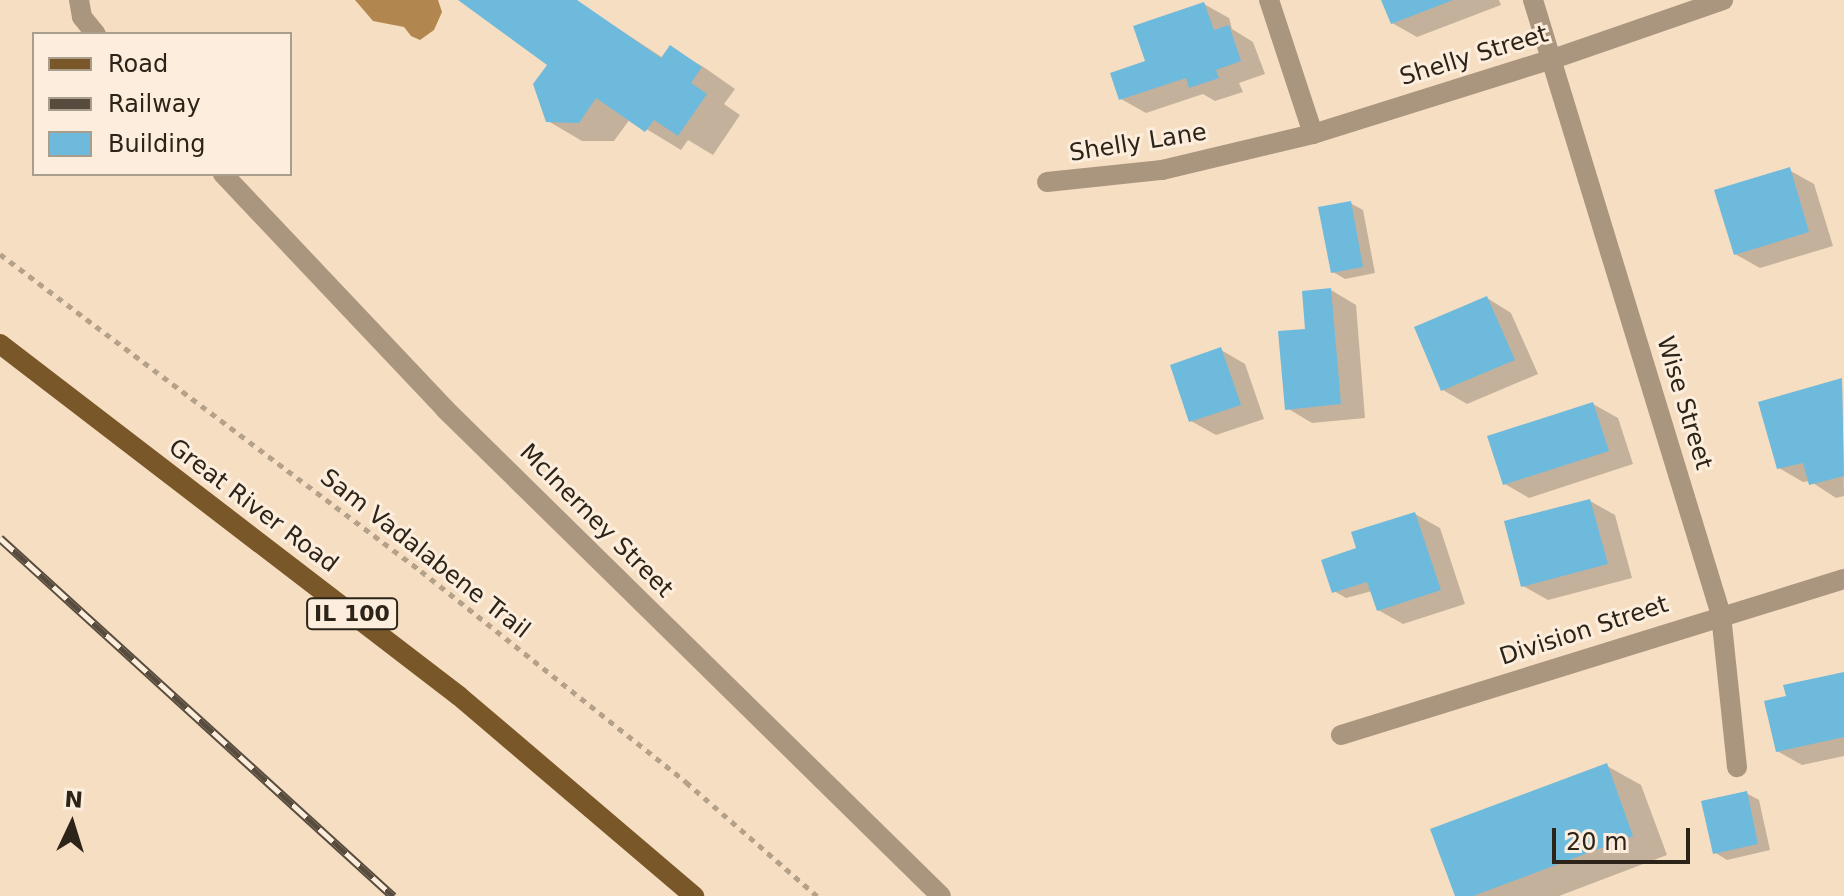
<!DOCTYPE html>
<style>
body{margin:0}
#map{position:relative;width:1844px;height:896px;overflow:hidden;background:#f6dec2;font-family:"DejaVu Sans",sans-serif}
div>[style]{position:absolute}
.water>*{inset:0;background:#b1874f}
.shadow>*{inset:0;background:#0003}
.building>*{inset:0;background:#6ebadc}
.path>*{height:5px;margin-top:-2.5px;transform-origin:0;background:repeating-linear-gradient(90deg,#b4a18a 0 6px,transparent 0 12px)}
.street>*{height:20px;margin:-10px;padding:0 10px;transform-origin:10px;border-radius:10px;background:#aa967f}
.primary>*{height:20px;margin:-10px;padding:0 10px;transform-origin:10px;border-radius:10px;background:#795729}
.rail>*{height:9px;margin-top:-4.5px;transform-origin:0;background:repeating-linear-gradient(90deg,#fceddc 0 18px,#574c3d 0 36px);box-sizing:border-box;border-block:2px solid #574c3d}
span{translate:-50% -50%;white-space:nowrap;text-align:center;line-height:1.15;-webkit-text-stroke:6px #fceddc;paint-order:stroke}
.shield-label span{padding:2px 6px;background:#fceddc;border:2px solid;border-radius:6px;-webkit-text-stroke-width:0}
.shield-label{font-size:22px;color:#2c2419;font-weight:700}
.street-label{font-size:24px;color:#2c2419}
.legend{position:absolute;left:32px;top:32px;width:260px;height:144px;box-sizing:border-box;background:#fceddc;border:2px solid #a99d8e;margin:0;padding:10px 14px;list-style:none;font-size:24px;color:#2c2419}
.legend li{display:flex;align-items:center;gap:16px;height:40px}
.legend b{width:40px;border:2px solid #a99d8e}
.north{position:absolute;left:32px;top:784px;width:80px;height:80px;-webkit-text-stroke:6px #fceddc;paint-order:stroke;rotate:4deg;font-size:22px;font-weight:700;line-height:32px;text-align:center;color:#2c2419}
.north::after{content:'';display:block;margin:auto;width:28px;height:36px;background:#2c2419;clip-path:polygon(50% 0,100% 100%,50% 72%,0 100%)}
.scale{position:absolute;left:1552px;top:828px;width:138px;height:36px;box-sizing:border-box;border:4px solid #2c2419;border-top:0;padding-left:10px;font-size:24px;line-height:28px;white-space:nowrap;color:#2c2419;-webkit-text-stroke:6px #fceddc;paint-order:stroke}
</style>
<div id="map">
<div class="water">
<div style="clip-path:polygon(355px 0,438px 0,442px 12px,434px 30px,420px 40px,411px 36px,404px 27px,373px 21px)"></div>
</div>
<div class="shadow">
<div style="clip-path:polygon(461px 0,575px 0,663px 58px,671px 48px,705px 68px,735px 89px,724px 104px,740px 115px,713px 155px,688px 140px,681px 150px,630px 119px,614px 141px,582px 141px,548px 121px,550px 65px)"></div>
<div style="clip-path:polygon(1384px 0,1499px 0,1501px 5px,1417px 37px,1392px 23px)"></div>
<div style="clip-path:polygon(1204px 4px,1229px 18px,1232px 29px,1253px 42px,1265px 74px,1239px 83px,1243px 92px,1215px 101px,1203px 94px,1146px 113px,1121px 99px,1148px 62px)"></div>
<div style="clip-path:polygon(1789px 170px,1814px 184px,1833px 246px,1760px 268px,1735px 254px)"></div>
<div style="clip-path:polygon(1350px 203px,1363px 210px,1375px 273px,1345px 279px,1333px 272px)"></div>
<div style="clip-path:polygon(1331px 290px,1356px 305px,1365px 418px,1312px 423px,1287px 408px)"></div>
<div style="clip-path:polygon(1487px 298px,1511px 313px,1538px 374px,1467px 404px,1443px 390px)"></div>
<div style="clip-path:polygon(1221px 350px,1245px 364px,1264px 419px,1216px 435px,1191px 421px)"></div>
<div style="clip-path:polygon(1842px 380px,1844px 496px,1836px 498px,1810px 481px,1803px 482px,1779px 468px)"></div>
<div style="clip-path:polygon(1593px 404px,1618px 418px,1633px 464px,1529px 498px,1505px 484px)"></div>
<div style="clip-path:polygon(1590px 501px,1615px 515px,1632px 578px,1548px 600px,1523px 586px)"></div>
<div style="clip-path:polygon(1415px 514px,1440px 528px,1465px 604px,1403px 624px,1378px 610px,1372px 591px,1346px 598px,1334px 591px,1360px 553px)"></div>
<div style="clip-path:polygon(1844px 674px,1844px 756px,1802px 765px,1777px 751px,1789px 697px)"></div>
<div style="clip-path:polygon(1607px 766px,1641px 785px,1667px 855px,1559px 896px,1457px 896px)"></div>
<div style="clip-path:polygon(1746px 793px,1759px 800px,1770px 850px,1727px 860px,1714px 852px)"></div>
</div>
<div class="building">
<div style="clip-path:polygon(458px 0,577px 0,661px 58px,670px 45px,702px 67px,691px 83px,707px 94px,678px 136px,654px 120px,645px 132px,596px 98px,579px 123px,546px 122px,533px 84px,547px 65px)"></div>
<div style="clip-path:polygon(1381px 0,1453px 0,1391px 24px)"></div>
<div style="clip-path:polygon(1204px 2px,1214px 30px,1229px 25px,1241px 61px,1216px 70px,1219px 78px,1189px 88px,1186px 78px,1119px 100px,1110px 73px,1145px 61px,1133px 26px)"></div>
<div style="clip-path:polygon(1790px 167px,1809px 232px,1734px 255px,1714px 190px)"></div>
<div style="clip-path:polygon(1351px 201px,1363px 267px,1331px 273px,1318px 207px)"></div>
<div style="clip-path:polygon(1331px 288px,1341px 404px,1285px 410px,1278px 331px,1305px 329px,1302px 291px)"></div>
<div style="clip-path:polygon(1487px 296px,1515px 360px,1441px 391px,1414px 327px)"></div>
<div style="clip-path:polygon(1221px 347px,1241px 405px,1189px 422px,1170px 365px)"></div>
<div style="clip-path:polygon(1842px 378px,1844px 476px,1809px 485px,1803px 463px,1777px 469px,1758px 402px)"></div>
<div style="clip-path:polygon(1593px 402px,1609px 451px,1503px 485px,1487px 436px)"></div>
<div style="clip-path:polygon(1590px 499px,1608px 564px,1521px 587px,1504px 521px)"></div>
<div style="clip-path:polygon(1415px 512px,1441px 590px,1377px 611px,1367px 582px,1332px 593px,1321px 560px,1356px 548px,1351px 532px)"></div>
<div style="clip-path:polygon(1844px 672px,1844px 737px,1776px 752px,1764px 701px,1786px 696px,1783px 685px)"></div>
<div style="clip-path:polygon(1607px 763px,1633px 836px,1473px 896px,1455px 896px,1430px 829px)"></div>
<div style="clip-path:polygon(1747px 791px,1758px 844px,1713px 854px,1701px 801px)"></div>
</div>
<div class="path">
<div style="left:0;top:254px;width:527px;rotate:36.98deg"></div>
<div style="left:421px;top:571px;width:339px;rotate:38.5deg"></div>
<div style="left:686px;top:782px;width:174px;rotate:41deg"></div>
</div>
<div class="street">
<div style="left:79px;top:0;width:17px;rotate:80deg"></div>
<div style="left:82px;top:17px;width:22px;rotate:51deg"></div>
<div style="left:1269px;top:0;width:141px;rotate:71.8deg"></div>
<div style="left:1533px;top:0;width:643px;rotate:73deg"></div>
<div style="left:1721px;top:615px;width:153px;rotate:84deg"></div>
<div style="left:223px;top:174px;width:323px;rotate:46.6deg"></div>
<div style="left:445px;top:409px;width:695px;rotate:44.48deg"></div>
<div style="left:1047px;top:182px;width:116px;rotate:-6deg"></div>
<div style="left:1162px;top:170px;width:155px;rotate:-13.4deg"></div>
<div style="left:1313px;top:134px;width:251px;rotate:-17.4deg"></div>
<div style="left:1553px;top:59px;width:180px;rotate:-19.1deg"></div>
<div style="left:1341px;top:735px;width:527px;rotate:-17.23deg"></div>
</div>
<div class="primary">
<div style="left:0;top:344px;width:578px;rotate:37.48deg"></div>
<div style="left:459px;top:696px;width:309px;rotate:40.4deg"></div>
</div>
<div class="rail">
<div style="left:0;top:538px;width:532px;rotate:42.33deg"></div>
</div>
<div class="shield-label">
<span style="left:352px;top:614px">IL 100</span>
</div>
<div class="street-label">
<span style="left:1474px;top:56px;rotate:-17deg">Shelly Street</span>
<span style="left:1138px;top:143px;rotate:-9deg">Shelly Lane</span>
<span style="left:1684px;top:403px;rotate:73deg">Wise Street</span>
<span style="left:253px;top:506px;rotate:37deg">Great River Road</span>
<span style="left:596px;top:521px;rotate:45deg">McInerney Street</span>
<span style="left:425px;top:554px;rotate:38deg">Sam Vadalabene Trail</span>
<span style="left:1584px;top:631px;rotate:-18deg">Division Street</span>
</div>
<ul class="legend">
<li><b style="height:10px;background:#795729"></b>Road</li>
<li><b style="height:10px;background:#574c3d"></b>Railway</li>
<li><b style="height:22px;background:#6ebadc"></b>Building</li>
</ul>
<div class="north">N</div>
<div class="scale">20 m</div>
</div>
